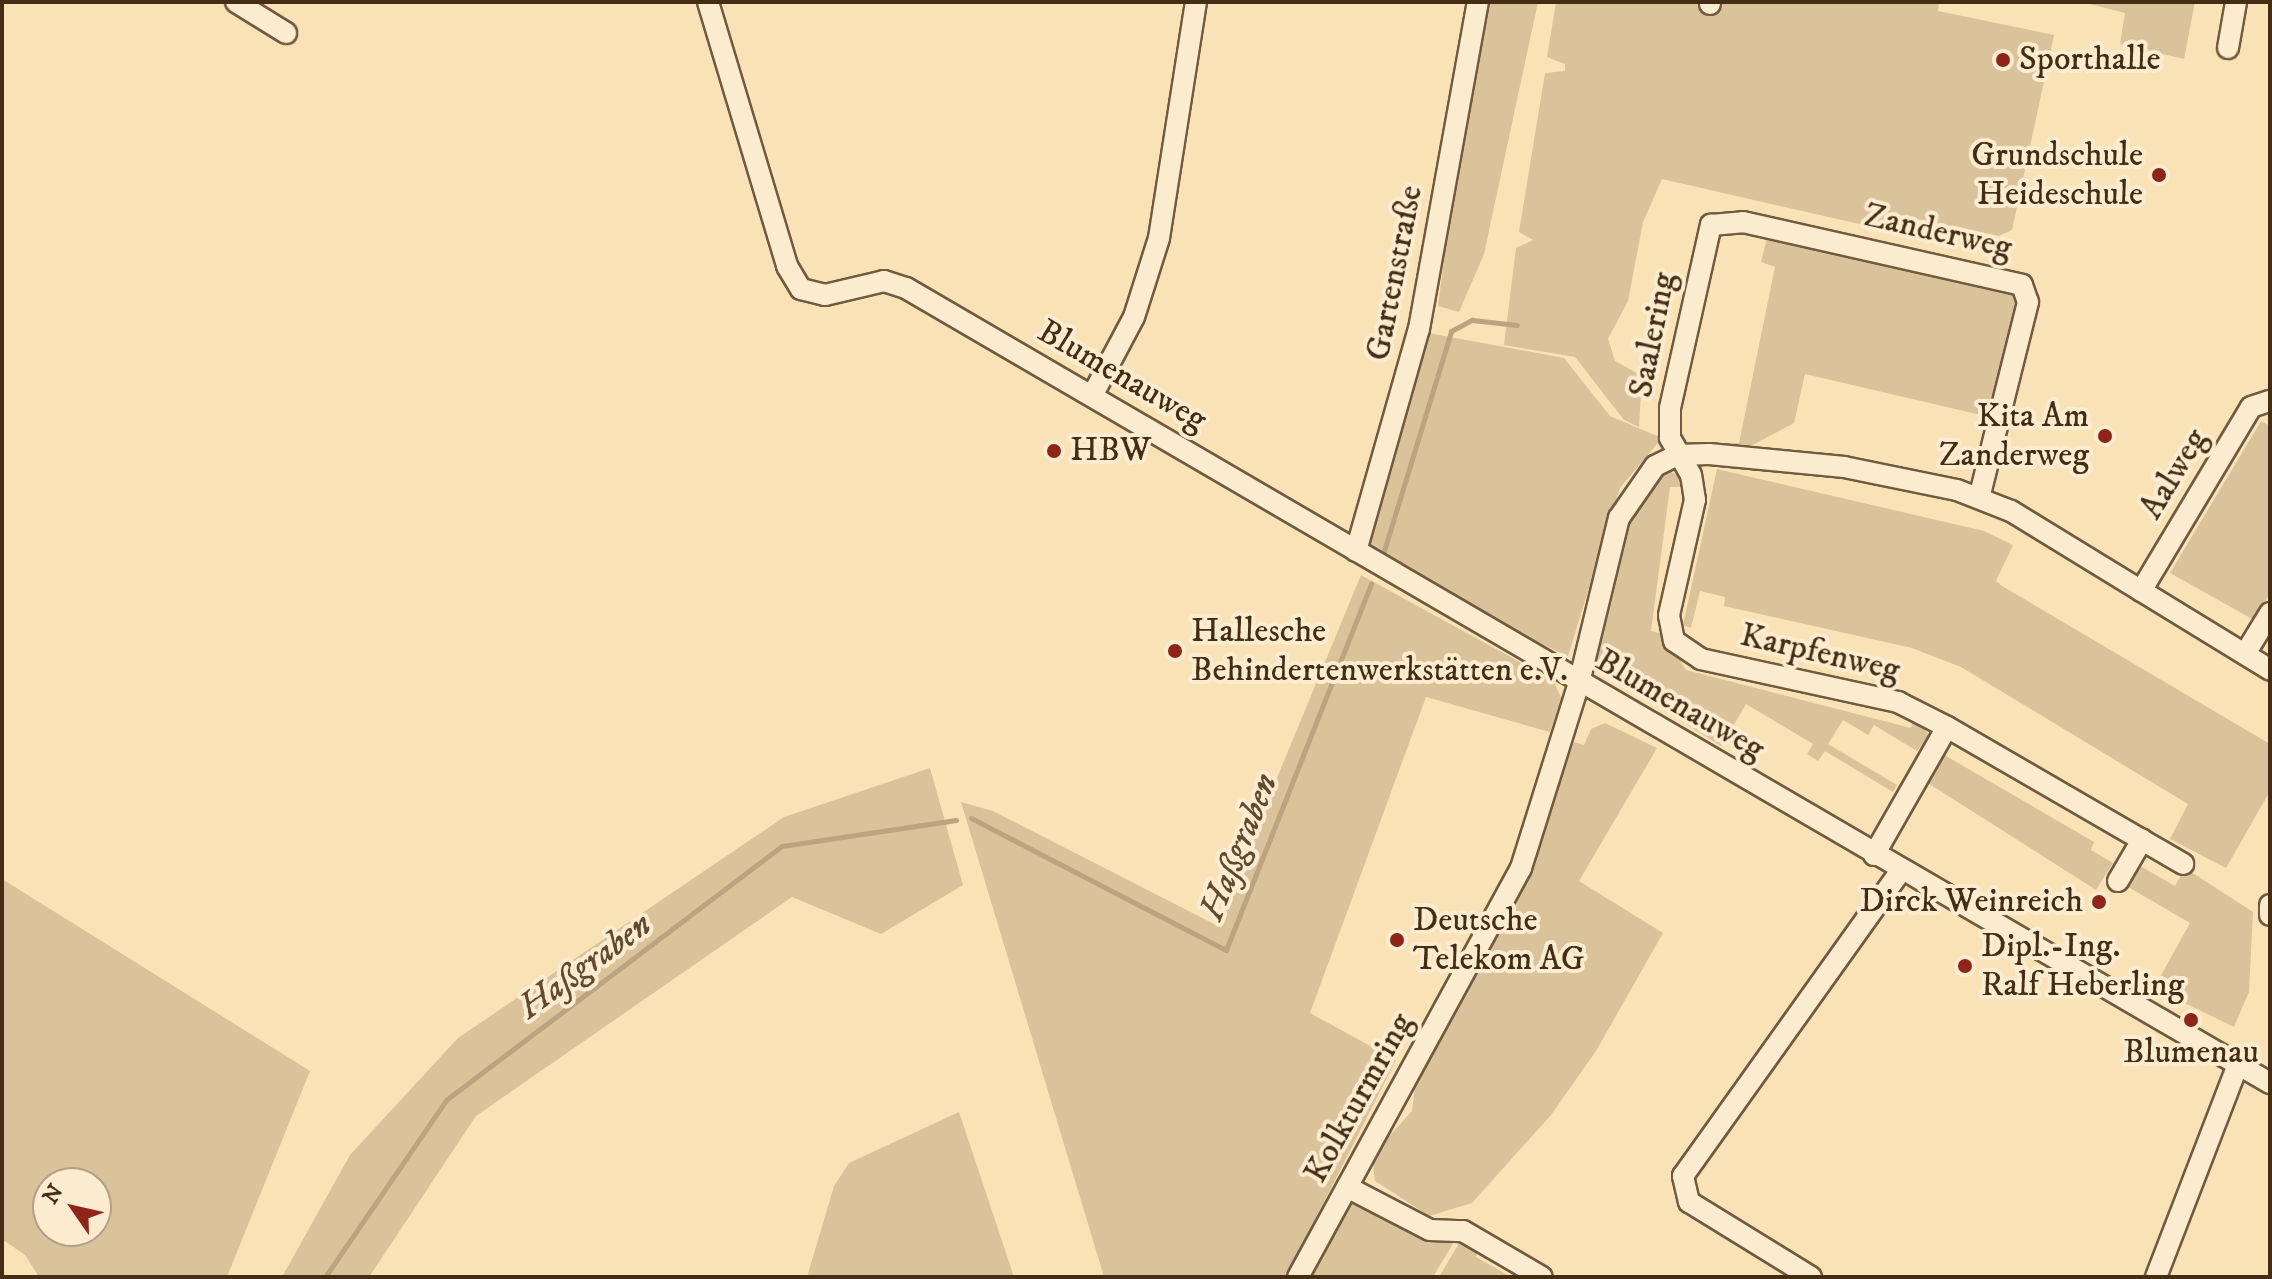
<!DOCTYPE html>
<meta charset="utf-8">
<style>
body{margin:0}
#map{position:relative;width:2272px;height:1279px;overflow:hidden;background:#f9e2b6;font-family:"IM FELL DW Pica",serif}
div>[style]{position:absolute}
.green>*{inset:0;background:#dac39b}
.stream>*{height:5px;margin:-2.5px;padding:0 2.5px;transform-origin:2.5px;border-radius:2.5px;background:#bba47f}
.roads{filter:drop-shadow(2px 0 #715a3d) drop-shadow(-2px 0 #715a3d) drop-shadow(0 2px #715a3d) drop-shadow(0 -2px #715a3d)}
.minor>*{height:20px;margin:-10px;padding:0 10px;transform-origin:10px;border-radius:10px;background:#fbecd0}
.dots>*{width:22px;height:22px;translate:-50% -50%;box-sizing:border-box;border:4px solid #fbecd0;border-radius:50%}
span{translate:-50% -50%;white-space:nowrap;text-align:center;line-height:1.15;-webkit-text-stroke:8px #fbecd0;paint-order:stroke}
.poi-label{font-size:34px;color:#442c15}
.left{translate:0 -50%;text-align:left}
.right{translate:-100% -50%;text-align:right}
.street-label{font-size:34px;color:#442c15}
.water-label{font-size:36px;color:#624a30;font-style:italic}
.frame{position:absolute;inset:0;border:4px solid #442c15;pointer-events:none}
.north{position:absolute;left:32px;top:1167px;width:80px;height:80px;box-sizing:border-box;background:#fbecd0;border:2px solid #b29f85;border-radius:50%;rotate:304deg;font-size:22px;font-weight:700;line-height:32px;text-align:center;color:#442c15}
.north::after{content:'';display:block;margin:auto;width:28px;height:36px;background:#8f2418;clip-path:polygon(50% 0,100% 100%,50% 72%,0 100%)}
</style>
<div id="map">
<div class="green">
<div style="clip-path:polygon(1478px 2px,1538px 2px,1484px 254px,1459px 312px,1438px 306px)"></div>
<div style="clip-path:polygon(1556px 2px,1939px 2px,1938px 11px,2054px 35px,2012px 230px,1999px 236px,1894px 214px,1890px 231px,1662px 179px,1643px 222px,1628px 301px,1608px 339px,1615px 361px,1642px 376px,1639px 427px,1624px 420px,1575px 357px,1504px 345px,1516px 248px,1533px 240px,1519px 232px,1545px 73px,1565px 71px,1565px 64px,1547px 57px)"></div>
<div style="clip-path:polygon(2082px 2px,2195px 2px,2184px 59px,2120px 44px,2125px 13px)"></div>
<div style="clip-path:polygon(1767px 238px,2018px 296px,1994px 418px,1805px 374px,1794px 423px,1749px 447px,1708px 443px,1739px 443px,1775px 267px,1761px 262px)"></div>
<div style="clip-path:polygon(1423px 332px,1564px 358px,1610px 416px,1662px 438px,1620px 488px,1568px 656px,1466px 610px,1368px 547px)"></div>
<div style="clip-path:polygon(2261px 421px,2270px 426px,2270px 593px,2254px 620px,2170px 573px)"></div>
<div style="clip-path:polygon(1664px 468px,1681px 477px,1683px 487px,1670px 487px,1651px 631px,1664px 634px,1686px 670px,1911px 728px,1914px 718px,1929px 735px,1917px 751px,1874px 725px,1868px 735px,1843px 720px,1828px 744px,1897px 785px,1893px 792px,1825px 751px,1818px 761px,1807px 754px,1813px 744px,1746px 704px,1721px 746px,1589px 664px,1625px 515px)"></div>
<div style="clip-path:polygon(1717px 469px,1984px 531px,2013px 545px,1996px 581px,2002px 586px,2270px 744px,2270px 791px,2226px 868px,2170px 839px,2188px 804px,1961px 667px,1912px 648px,1724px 606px,1725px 597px,1700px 591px,1691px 628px,1683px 625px)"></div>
<div style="clip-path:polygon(1361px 575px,1554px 681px,1561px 698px,1550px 732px,1426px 697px,1310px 1013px,1396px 1060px,1286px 1277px,1104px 1277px,961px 802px,993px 811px,1216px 925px)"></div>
<div style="clip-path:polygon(1605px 723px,1657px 748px,1579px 881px,1663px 933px,1596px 1051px,1551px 1115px,1472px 1203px,1429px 1216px,1375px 1181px,1372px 1155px,1412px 1111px,1416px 1078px,1534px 855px,1574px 742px,1584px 745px,1591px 729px)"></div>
<div style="clip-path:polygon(1683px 726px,1870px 839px,1678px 731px)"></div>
<div style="clip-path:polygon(1941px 753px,2094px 842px,2091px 850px,2113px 863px,2096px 890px,1923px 780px)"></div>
<div style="clip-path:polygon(930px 768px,963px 885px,881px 934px,792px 897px,476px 1116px,369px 1277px,282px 1277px,350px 1155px,458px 1038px,784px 817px)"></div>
<div style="clip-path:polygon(2130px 860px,2175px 886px,2185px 868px,2253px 912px,2249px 992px,2234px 1027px,2154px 988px,2190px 923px,2118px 881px)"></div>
<div style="clip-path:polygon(evenodd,2px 879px,310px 1071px,227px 1277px,39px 1277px,25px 1255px,2px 1239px,2px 879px,48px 1183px,96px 1183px,96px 1231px,48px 1231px,48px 1183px)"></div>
<div style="clip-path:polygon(959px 1112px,1014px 1277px,807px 1277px,834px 1186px,849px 1163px)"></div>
<div style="clip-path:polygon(1355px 1199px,1457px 1237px,1433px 1277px,1303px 1277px,1341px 1207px)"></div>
<div style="clip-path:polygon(1462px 1238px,1480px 1248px,1476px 1257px,1511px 1277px,1439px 1277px)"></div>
</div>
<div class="stream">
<div style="left:1383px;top:554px;width:233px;rotate:-73deg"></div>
<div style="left:1451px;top:331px;width:24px;rotate:-28deg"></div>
<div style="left:1472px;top:320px;width:45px;rotate:6.3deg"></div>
<div style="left:971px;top:818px;width:287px;rotate:27.4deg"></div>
<div style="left:1226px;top:950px;width:394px;rotate:-68.4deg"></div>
<div style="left:325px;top:1277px;width:214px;rotate:-55.6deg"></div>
<div style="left:446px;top:1100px;width:421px;rotate:-37.1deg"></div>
<div style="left:782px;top:846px;width:176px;rotate:-8.5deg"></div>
</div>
<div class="roads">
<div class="minor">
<div style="left:236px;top:2px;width:59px;rotate:31.8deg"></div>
<div style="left:708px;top:2px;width:276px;rotate:73.3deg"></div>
<div style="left:787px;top:266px;width:27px;rotate:59deg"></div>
<div style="left:801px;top:289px;width:25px;rotate:14deg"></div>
<div style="left:825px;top:295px;width:61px;rotate:-13.3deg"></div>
<div style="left:884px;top:281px;width:23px;rotate:18deg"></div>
<div style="left:906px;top:288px;width:1579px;rotate:30.24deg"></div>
<div style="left:1710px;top:4px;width:2px;rotate:-90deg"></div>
<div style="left:2228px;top:48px;width:47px;rotate:-80.1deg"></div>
<div style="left:1092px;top:396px;width:89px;rotate:-62deg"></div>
<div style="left:1134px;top:317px;width:83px;rotate:-72.4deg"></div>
<div style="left:1159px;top:238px;width:239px;rotate:-81.1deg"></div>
<div style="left:1356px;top:551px;width:231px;rotate:-74.2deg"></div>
<div style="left:1419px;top:329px;width:332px;rotate:-79.8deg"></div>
<div style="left:2141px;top:591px;width:214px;rotate:-59.1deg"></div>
<div style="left:2251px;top:407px;width:20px;rotate:-18deg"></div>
<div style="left:2245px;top:654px;width:48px;rotate:-58.6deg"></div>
<div style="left:1947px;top:727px;width:55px;rotate:-153deg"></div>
<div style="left:1898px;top:702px;width:202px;rotate:-167.7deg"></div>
<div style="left:1701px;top:659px;width:32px;rotate:-146deg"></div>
<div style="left:1674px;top:641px;width:26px;rotate:-101deg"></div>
<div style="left:1669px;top:615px;width:118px;rotate:-77.3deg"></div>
<div style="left:1695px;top:500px;width:25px;rotate:-99deg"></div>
<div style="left:1691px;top:475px;width:43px;rotate:-119.6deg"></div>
<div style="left:1670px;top:438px;width:30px;rotate:-90deg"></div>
<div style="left:1670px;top:408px;width:188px;rotate:-77.4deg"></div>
<div style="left:1711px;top:225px;width:32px;rotate:-5deg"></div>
<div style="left:1743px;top:222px;width:286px;rotate:12.7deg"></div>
<div style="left:2022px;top:285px;width:18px;rotate:71deg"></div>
<div style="left:2028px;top:302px;width:202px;rotate:104deg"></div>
<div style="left:1874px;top:855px;width:147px;rotate:-60.3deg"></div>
<div style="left:1947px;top:727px;width:273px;rotate:30.1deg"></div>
<div style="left:2118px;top:881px;width:48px;rotate:-59.7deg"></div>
<div style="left:2270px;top:905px;width:10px;rotate:90deg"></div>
<div style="left:1347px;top:1187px;width:93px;rotate:27.4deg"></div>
<div style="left:1430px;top:1230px;width:33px;rotate:2deg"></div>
<div style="left:1463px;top:1231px;width:91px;rotate:30.2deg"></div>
<div style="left:1298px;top:1277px;width:466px;rotate:-61.4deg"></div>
<div style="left:1521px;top:868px;width:194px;rotate:-72.6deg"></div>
<div style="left:1579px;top:683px;width:170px;rotate:-76.4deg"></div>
<div style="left:1619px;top:518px;width:63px;rotate:-55.3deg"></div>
<div style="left:1655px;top:466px;width:25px;rotate:-26deg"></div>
<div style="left:1678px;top:455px;width:31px;rotate:-2deg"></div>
<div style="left:1709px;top:454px;width:136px;rotate:5.5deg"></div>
<div style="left:1844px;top:467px;width:115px;rotate:11.5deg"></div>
<div style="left:1957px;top:490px;width:58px;rotate:21.3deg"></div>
<div style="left:2011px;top:511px;width:304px;rotate:31.5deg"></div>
<div style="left:1811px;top:1277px;width:143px;rotate:-148.4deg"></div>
<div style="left:1689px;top:1202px;width:27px;rotate:-103deg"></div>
<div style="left:1683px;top:1176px;width:377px;rotate:-54.5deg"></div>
<div style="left:2156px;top:1277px;width:228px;rotate:-68.9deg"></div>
</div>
</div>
<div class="dots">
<div style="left:2003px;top:60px;background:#8f2418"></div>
<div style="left:2159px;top:175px;background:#8f2418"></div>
<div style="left:2105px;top:436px;background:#8f2418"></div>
<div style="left:1054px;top:451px;background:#8f2418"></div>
<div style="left:1175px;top:651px;background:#8f2418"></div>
<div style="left:2099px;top:902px;background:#8f2418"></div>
<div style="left:1397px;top:940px;background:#8f2418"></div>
<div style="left:1965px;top:966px;background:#8f2418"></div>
<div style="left:2191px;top:1020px;background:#8f2418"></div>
</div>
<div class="poi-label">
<span class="left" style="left:2019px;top:60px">Sporthalle</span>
<span class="right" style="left:2143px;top:175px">Grundschule<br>Heideschule</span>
<span class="right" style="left:2089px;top:436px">Kita Am<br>Zanderweg</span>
<span class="left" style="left:1070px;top:451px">HBW</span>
<span class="left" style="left:1191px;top:651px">Hallesche<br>Behindertenwerkstätten e.V.</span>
<span class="right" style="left:2083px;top:902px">Dirck Weinreich</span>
<span class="left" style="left:1413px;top:940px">Deutsche<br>Telekom AG</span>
<span class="left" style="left:1981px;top:966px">Dipl.-Ing.<br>Ralf Heberling</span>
<span style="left:2191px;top:1053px">Blumenau</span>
</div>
<div class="street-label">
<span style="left:1938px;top:232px;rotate:13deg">Zanderweg</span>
<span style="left:1395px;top:273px;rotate:-79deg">Gartenstraße</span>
<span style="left:1653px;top:335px;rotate:-79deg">Saalering</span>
<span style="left:1122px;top:376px;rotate:30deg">Blumenauweg</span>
<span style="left:2174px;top:474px;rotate:-59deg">Aalweg</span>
<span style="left:1820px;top:653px;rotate:13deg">Karpfenweg</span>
<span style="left:1680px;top:705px;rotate:30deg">Blumenauweg</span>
<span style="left:1359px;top:1098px;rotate:-61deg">Kolkturmring</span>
</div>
<div class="water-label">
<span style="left:1239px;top:847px;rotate:-68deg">Haßgraben</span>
<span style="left:585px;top:966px;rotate:-36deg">Haßgraben</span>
</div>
<div class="frame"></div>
<div class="north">N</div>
</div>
